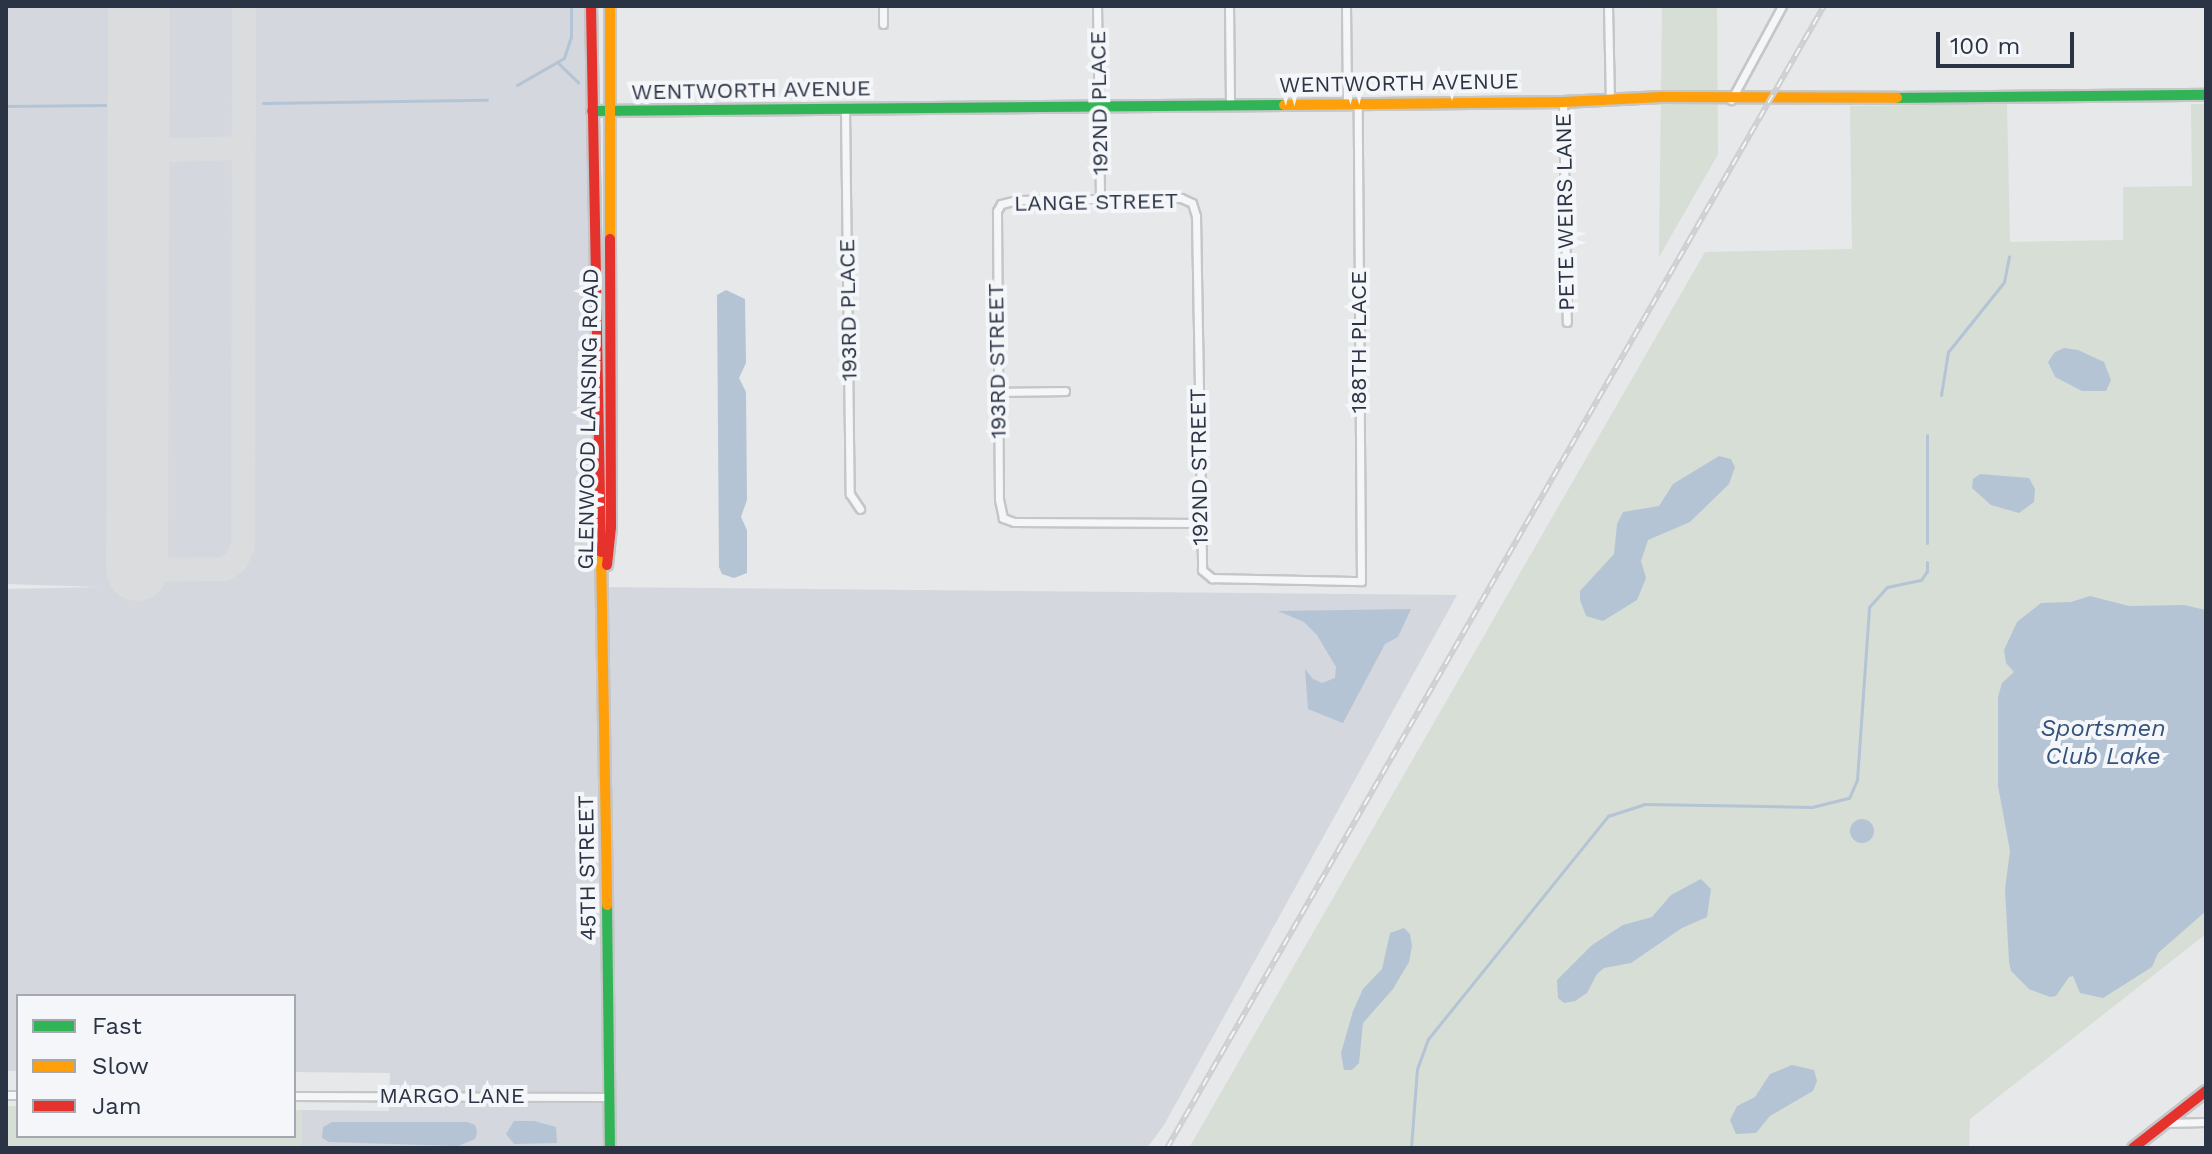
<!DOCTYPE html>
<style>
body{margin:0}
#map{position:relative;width:2212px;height:1154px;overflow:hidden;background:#e6e8ea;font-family:"Work Sans",sans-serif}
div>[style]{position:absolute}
.built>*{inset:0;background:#d4d7dd}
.green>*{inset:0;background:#d6ded6}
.water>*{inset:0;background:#b4c4d5}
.round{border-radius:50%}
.stream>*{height:3px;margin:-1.5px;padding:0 1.5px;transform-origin:1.5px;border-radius:1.5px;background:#b4c4d5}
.taxiway>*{height:24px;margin:-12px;padding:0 12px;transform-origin:12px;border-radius:12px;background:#dadcde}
.runway>*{height:62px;margin:-31px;padding:0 31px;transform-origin:31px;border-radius:31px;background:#dadcde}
.roads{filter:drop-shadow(2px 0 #c4c6c8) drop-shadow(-2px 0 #c4c6c8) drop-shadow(0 2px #c4c6c8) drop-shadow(0 -2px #c4c6c8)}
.street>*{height:7px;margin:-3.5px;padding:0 3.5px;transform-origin:3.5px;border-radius:3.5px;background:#f5f6f7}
.fast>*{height:10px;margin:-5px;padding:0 5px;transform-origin:5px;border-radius:5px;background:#30b455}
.slow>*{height:10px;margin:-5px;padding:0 5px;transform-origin:5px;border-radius:5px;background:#ff9f0a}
.jam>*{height:10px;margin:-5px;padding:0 5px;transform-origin:5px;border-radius:5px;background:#e5322d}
.rail>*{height:6px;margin-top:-3px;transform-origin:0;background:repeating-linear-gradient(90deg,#f4f6f9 0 9px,#cecfd2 0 18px);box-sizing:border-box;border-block:2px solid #cecfd2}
span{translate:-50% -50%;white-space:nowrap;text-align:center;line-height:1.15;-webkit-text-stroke:8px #f4f6f9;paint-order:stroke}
.street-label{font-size:22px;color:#2b3445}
.water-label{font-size:24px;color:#34527a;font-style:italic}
.frame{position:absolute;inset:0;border:8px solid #2b3445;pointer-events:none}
.legend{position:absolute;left:16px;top:994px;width:280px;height:144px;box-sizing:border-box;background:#f4f6f9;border:2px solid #a4a8b1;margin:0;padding:10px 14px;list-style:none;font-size:24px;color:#2b3445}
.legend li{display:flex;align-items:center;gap:16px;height:40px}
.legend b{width:40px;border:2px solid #a4a8b1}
.scale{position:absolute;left:1936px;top:32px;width:138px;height:36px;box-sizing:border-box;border:4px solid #2b3445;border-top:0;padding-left:10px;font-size:24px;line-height:28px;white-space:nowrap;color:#2b3445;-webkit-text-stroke:6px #f4f6f9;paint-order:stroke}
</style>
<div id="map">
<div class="built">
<div style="clip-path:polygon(6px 6px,588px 6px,595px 587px,1457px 595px,1164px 1125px,1147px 1148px,302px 1148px,302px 1110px,389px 1111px,390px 1073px,294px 1072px,294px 996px,18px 996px,18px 1071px,6px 1071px,6px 589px,101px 587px,6px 584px)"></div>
</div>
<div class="green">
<div style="clip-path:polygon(1662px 6px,1717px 6px,1718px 154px,1659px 257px)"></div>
<div style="clip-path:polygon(2007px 104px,2010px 242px,2123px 240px,2123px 187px,2192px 186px,2191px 104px,2206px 104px,2206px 934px,1970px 1119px,1969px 1148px,1189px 1148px,1705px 252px,1852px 249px,1850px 106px)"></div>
<div style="clip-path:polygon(6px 1106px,18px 1106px,18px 1136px,294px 1136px,294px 1110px,302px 1110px,302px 1148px,6px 1148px)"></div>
</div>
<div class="water">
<div style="clip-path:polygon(726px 290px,745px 299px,746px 363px,739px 378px,746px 392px,747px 500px,741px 517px,747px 530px,747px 573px,734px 578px,722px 574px,719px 567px,717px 295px)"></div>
<div style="clip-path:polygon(2064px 348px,2078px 350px,2104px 362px,2111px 380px,2106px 391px,2082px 391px,2055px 377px,2048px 362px,2055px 352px)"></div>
<div style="clip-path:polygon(1719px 456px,1731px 459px,1735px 467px,1729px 484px,1690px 522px,1648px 540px,1641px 561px,1646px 578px,1637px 600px,1603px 621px,1586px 616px,1580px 600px,1580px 591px,1614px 554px,1617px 524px,1623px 512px,1659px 506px,1673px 484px)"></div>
<div style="clip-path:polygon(1980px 474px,2029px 478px,2035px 489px,2034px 502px,2019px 513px,1991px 505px,1972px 488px,1973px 479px)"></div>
<div style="clip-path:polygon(2090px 596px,2129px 606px,2184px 605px,2206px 610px,2206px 911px,2158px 953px,2152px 967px,2103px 998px,2080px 993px,2073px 976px,2069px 977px,2056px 996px,2050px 997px,2029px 989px,2011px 971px,2009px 962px,2005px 889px,2010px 851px,1998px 786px,1998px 697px,2002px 683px,2014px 672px,2006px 663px,2004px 650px,2017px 622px,2041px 603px,2071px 602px)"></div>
<div style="clip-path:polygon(1411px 609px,1398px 637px,1385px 644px,1343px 723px,1308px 709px,1305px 669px,1313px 679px,1322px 683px,1335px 678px,1336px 667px,1317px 635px,1304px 622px,1278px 611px)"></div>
<div class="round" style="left:1850px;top:819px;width:24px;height:24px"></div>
<div style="clip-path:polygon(1701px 879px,1711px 889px,1707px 917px,1682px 928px,1631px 963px,1604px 968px,1597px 974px,1587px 993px,1575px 1001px,1564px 1003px,1558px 998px,1557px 980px,1592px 945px,1623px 925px,1652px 917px,1671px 895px)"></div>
<div style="clip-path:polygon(1404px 928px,1410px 934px,1412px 946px,1409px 962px,1393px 989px,1363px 1023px,1359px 1063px,1352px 1070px,1344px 1070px,1341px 1053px,1353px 1011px,1363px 989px,1382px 969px,1390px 933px)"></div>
<div style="clip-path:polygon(1792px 1065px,1814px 1070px,1817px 1081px,1813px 1091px,1770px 1116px,1756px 1133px,1736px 1134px,1730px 1120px,1737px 1106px,1755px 1097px,1770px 1074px)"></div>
<div style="clip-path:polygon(514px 1121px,534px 1121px,556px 1127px,557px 1143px,514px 1144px,506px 1134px)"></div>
<div style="clip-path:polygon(332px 1122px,467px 1122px,475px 1125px,477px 1132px,475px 1139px,458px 1146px,329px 1142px,322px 1138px,323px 1127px)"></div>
</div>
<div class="stream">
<div style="left:558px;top:63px;width:28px;rotate:44deg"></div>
<div style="left:517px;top:85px;width:54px;rotate:-29.9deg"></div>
<div style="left:564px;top:58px;width:22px;rotate:-72deg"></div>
<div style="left:571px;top:37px;width:31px;rotate:-90deg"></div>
<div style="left:263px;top:103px;width:224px;rotate:-0.8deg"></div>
<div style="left:6px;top:106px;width:99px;rotate:-0.6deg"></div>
<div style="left:1941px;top:395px;width:44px;rotate:-80.8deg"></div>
<div style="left:1948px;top:352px;width:90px;rotate:-51.3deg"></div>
<div style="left:2004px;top:282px;width:26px;rotate:-79deg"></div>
<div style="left:1927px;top:543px;width:108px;rotate:-90deg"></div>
<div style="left:1411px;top:1148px;width:79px;rotate:-85.7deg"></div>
<div style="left:1417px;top:1069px;width:32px;rotate:-70deg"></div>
<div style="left:1428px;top:1039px;width:287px;rotate:-51.1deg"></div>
<div style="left:1608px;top:816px;width:38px;rotate:-18deg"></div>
<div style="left:1644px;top:804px;width:168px;rotate:1deg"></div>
<div style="left:1812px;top:807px;width:38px;rotate:-14deg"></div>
<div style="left:1849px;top:798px;width:20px;rotate:-66deg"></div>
<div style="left:1857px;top:780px;width:173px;rotate:-86deg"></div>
<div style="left:1869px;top:607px;width:27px;rotate:-48deg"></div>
<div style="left:1887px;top:587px;width:35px;rotate:-12deg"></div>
<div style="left:1921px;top:580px;width:11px;rotate:-56deg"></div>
<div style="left:1927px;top:571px;width:9px;rotate:-90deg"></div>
</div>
<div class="taxiway">
<div style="left:138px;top:151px;width:105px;rotate:-1.6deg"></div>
<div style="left:137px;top:570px;width:88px;rotate:-0.7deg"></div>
<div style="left:225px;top:569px;width:14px;rotate:-36deg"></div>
<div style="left:236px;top:561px;width:17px;rotate:-66deg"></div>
<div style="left:243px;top:545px;width:539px;rotate:-89.89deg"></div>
</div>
<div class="runway">
<div style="left:137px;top:570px;width:564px;rotate:-89.8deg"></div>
</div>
<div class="roads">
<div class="street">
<div style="left:1097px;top:6px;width:193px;rotate:89.1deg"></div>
<div style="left:1229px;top:6px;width:99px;rotate:89.4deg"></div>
<div style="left:1346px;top:6px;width:98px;rotate:89.4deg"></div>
<div style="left:1608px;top:6px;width:92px;rotate:88.8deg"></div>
<div style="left:883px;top:24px;width:18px;rotate:-90deg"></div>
<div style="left:1731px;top:100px;width:107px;rotate:-61.5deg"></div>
<div style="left:1563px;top:102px;width:220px;rotate:89deg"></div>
<div style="left:845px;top:109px;width:385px;rotate:89.3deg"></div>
<div style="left:850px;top:494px;width:18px;rotate:56deg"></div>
<div style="left:998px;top:392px;width:67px;rotate:-0.9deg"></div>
<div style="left:1200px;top:523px;width:186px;rotate:-179.7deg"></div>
<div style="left:1014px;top:522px;width:12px;rotate:-160deg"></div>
<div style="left:1003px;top:518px;width:19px;rotate:-102deg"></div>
<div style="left:999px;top:499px;width:288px;rotate:-90.4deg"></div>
<div style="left:997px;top:211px;width:8px;rotate:-60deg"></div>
<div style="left:1001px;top:204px;width:16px;rotate:-14deg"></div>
<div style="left:1017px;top:200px;width:164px;rotate:-0.7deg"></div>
<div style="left:1181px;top:198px;width:12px;rotate:24deg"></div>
<div style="left:1192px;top:203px;width:14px;rotate:73deg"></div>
<div style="left:1196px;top:216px;width:354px;rotate:89deg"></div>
<div style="left:1202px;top:570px;width:13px;rotate:39deg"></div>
<div style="left:1212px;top:578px;width:149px;rotate:1.2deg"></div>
<div style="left:1361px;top:581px;width:477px;rotate:-90.4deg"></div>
<div style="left:6px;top:1095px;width:12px"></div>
<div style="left:294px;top:1096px;width:316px;rotate:0.2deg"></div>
<div style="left:2165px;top:1123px;width:41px;rotate:-1.4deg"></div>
</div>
<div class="fast">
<div style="left:1897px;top:98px;width:309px;rotate:-0.6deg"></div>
<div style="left:592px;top:111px;width:692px;rotate:-0.5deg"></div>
<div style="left:607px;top:905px;width:243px;rotate:89.3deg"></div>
</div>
<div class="slow">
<div style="left:610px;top:6px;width:233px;rotate:90deg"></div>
<div style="left:1284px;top:105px;width:279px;rotate:-0.6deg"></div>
<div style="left:1563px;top:102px;width:99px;rotate:-2.9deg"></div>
<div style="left:1662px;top:97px;width:235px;rotate:0.2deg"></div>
<div style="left:601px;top:552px;width:353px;rotate:89deg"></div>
</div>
<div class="jam">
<div style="left:591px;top:6px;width:546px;rotate:88.95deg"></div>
<div style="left:607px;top:565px;width:38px;rotate:-84deg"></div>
<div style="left:611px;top:527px;width:288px;rotate:-90.2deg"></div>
<div style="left:2133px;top:1148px;width:93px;rotate:-38deg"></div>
</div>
</div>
<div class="rail">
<div style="left:1167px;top:1148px;width:1318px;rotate:-60.09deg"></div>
</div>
<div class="street-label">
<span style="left:1399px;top:83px;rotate:-1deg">WENTWORTH AVENUE</span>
<span style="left:751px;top:90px;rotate:-1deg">WENTWORTH AVENUE</span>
<span style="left:1099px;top:103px;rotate:-91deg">192ND PLACE</span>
<span style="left:1096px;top:202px;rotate:-1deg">LANGE STREET</span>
<span style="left:1565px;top:212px;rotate:-91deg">PETE WEIRS LANE</span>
<span style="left:848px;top:310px;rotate:-91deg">193RD PLACE</span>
<span style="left:1359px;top:342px;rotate:-90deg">188TH PLACE</span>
<span style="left:997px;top:361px;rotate:-91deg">193RD STREET</span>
<span style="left:588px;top:419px;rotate:-89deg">GLENWOOD LANSING ROAD</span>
<span style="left:1199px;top:467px;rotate:-91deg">192ND STREET</span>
<span style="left:587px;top:868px;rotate:-91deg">45TH STREET</span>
<span style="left:452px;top:1096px">MARGO LANE</span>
</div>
<div class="water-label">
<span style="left:2103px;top:743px">Sportsmen<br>Club Lake</span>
</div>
<div class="frame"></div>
<ul class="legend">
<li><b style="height:10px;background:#30b455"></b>Fast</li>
<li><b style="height:10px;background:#ff9f0a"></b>Slow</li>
<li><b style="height:10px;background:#e5322d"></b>Jam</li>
</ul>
<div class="scale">100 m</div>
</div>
